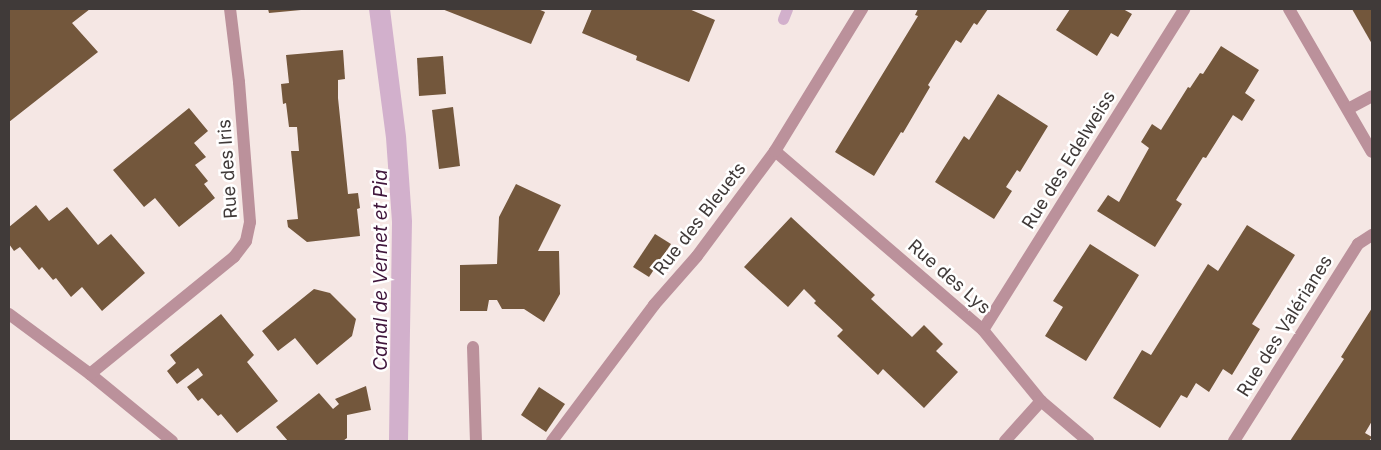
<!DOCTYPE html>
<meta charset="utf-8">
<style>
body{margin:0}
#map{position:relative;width:1381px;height:450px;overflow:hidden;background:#f5e7e4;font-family:Inter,sans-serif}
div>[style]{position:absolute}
.water>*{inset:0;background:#d2b0cc}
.stream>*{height:11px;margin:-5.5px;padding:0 5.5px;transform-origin:5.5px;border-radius:5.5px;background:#d2b0cc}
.building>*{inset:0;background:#73573c}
.minor>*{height:12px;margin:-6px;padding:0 6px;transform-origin:6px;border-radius:6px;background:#bb919b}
span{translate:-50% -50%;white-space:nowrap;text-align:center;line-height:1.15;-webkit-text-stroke:5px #fff;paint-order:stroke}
.street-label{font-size:18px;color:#403a39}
.water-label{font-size:19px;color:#40163c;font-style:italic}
.frame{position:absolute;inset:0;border:10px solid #403a39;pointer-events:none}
</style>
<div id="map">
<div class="water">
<div style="clip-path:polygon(369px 9px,390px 9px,406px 136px,412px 221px,408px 441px,389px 441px,392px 222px,386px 138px)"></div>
</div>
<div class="stream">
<div style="left:783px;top:19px;width:11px;rotate:-68deg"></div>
</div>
<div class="building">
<div style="clip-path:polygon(9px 9px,90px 9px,72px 23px,98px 52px,9px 122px)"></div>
<div style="clip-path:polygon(268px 9px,301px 9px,301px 10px,269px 13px)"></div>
<div style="clip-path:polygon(442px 9px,538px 9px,545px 12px,531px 44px)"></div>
<div style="clip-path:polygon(592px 9px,689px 9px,715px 20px,689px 82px,636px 60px,637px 56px,582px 33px)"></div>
<div style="clip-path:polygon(918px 9px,988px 9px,977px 25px,974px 23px,961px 43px,956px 40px,928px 85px,930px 87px,903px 133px,901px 132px,874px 176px,835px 152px,918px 16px,915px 15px)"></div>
<div style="clip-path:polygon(1070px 9px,1123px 9px,1132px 14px,1118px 37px,1111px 33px,1097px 56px,1056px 30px)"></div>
<div style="clip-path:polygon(1352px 9px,1372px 9px,1372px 44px)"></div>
<div style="clip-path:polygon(1221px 46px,1259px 70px,1245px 93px,1255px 100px,1242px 121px,1233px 115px,1206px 158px,1203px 157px,1176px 200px,1182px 204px,1155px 247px,1097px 211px,1108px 195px,1119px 202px,1149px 148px,1141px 142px,1152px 124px,1161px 130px,1188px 87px,1190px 88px,1200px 73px,1203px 74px)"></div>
<div style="clip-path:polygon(343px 50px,345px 79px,338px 80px,338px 98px,348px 194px,358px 193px,360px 208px,357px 209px,360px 236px,307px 242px,288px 227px,287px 220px,298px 219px,291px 151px,299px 151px,297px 127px,289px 127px,286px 103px,283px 104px,281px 84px,289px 83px,286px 55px)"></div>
<div style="clip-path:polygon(443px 56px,446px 94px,419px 96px,417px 58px)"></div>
<div style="clip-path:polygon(998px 94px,1048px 126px,1020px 172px,1017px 170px,1006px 187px,1012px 191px,994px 219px,935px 182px,964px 136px,969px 140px)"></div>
<div style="clip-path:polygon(453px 107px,460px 166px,439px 169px,432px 110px)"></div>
<div style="clip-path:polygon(189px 108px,208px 131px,194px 143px,206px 157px,195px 165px,208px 181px,204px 184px,215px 198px,179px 227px,155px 198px,144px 207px,113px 170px)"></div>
<div style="clip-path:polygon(516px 184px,561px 205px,538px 251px,559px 251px,560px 294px,544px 322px,524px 309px,502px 309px,497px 300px,489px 300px,487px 311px,460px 311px,460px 265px,497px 264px,499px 217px)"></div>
<div style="clip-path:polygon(36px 205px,49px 221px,67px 207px,98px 245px,111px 234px,145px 273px,102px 311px,82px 287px,71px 297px,56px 278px,53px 280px,42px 267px,39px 270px,20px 247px,14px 251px,9px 244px,9px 227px)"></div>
<div style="clip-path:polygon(791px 217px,875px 295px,871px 299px,912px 337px,924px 325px,943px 344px,936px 351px,958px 372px,924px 408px,883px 369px,878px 375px,837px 336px,843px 330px,814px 303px,816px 301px,804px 289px,788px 307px,744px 267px)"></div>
<div style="clip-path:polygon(1247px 225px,1295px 255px,1252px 324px,1260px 329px,1232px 375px,1223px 369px,1209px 392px,1196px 383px,1187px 398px,1181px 395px,1160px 428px,1113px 398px,1142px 350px,1151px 355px,1208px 264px,1218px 271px)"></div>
<div style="clip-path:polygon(655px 234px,671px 244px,649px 277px,633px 267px)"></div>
<div style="clip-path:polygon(1090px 244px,1139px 275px,1086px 361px,1045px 336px,1063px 307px,1053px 301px)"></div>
<div style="clip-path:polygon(314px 289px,330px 293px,356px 319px,352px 336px,317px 365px,295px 338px,278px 351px,262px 331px)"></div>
<div style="clip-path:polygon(1372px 308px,1372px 421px,1365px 433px,1372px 437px,1369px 441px,1290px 441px,1344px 359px,1341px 357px)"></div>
<div style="clip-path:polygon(221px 314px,254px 355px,247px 362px,278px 401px,237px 433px,221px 414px,218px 416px,202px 398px,198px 401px,187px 387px,203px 375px,198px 368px,177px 384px,167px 371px,176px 363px,170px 355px)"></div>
<div style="clip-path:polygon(366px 386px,371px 410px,347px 415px,347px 438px,343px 441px,288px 441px,276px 427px,319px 393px,333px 409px,339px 404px,335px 399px)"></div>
<div style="clip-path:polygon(539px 387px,565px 404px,546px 432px,521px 415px)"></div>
</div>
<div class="minor">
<div style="left:1289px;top:9px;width:165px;rotate:59.9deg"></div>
<div style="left:1348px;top:109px;width:27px;rotate:-28deg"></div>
<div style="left:775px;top:151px;width:274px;rotate:40.7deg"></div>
<div style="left:983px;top:330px;width:92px;rotate:50.8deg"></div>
<div style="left:1041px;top:401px;width:62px;rotate:40.4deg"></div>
<div style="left:9px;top:314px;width:101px;rotate:36.5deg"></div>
<div style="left:90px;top:374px;width:106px;rotate:39.3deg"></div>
<div style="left:983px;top:330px;width:379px;rotate:-57.9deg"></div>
<div style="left:473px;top:347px;width:94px;rotate:88.2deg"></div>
<div style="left:90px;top:374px;width:186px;rotate:-39.1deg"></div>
<div style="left:234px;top:257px;width:20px;rotate:-53deg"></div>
<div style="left:246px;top:241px;width:19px;rotate:-78deg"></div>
<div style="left:250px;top:222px;width:140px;rotate:-94.5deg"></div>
<div style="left:239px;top:82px;width:74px;rotate:-97deg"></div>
<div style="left:552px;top:441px;width:170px;rotate:-53.1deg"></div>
<div style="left:654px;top:305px;width:65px;rotate:-48.7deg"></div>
<div style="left:697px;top:256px;width:131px;rotate:-53.4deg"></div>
<div style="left:775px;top:151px;width:167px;rotate:-58.5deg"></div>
<div style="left:1005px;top:441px;width:54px;rotate:-48deg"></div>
<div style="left:1234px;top:441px;width:233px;rotate:-57.8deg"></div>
<div style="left:1358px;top:244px;width:17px;rotate:-33deg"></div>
</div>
<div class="street-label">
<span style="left:1069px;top:160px;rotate:-58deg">Rue des Edelweiss</span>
<span style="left:228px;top:169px;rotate:-94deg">Rue des Iris</span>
<span style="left:700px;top:219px;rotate:-52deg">Rue des Bleuets</span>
<span style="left:949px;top:277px;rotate:41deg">Rue des Lys</span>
<span style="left:1285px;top:326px;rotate:-58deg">Rue des Valérianes</span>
</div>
<div class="water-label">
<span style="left:381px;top:270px;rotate:-90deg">Canal de Vernet et Pia</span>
</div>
<div class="frame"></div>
</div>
